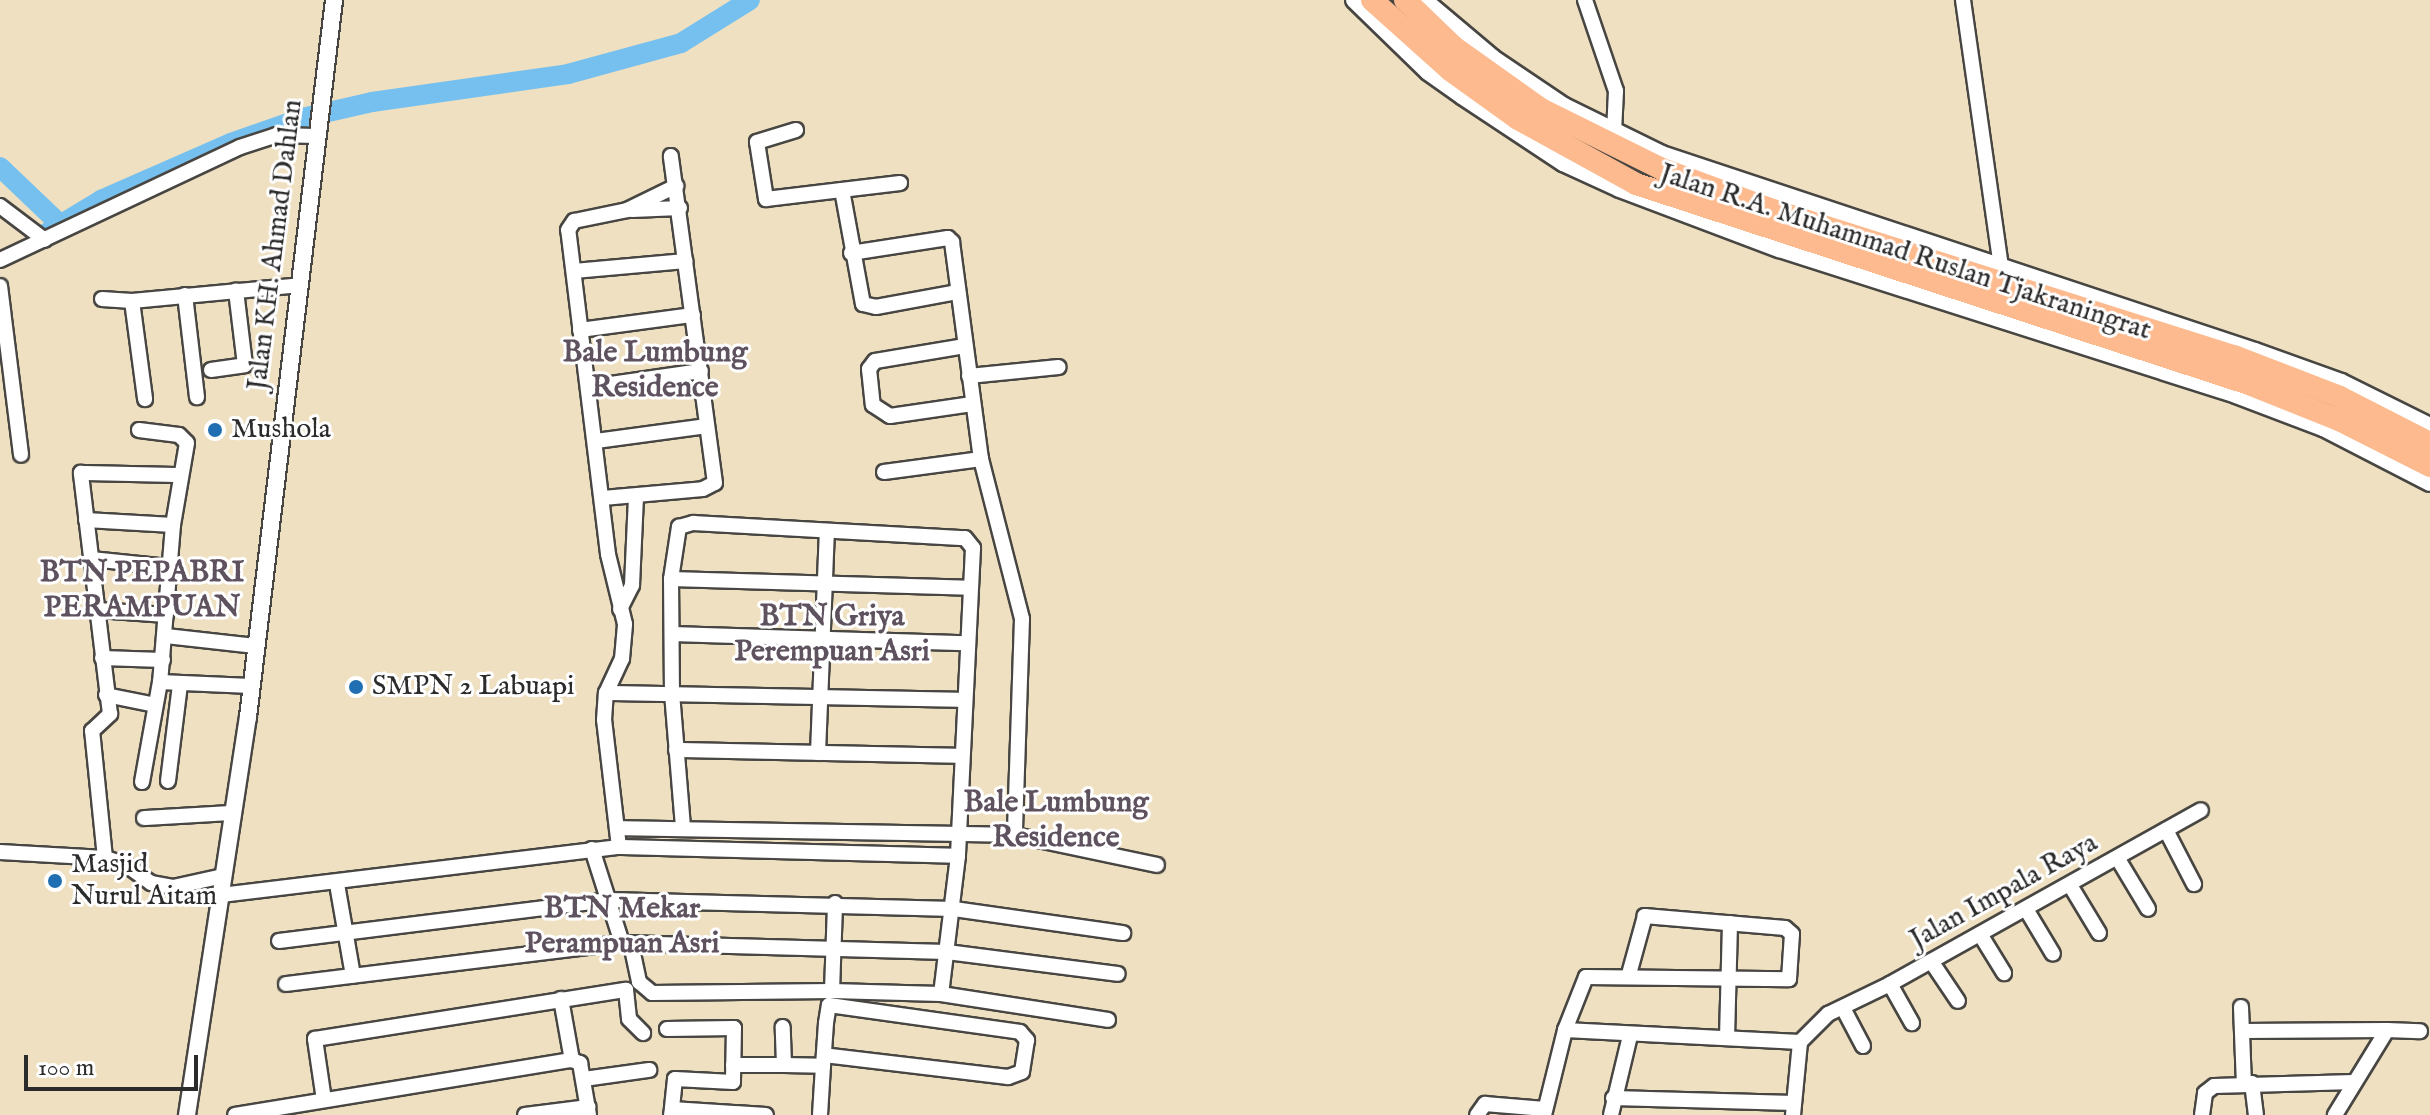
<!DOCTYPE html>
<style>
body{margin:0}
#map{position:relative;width:2430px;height:1115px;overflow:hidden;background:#efe0c1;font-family:"IM FELL English",serif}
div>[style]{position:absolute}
.river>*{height:20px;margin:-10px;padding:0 10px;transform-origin:10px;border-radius:10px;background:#76c0ef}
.roads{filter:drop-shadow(2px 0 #484642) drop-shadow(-2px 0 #484642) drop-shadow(0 2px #484642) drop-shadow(0 -2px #484642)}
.minor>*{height:14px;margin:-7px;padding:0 7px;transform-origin:7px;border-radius:7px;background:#fff}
.tertiary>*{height:16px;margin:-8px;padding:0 8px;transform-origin:8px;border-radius:8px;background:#fff}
.trunk>*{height:22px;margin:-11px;padding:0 11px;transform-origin:11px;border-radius:11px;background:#fcba8e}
.dots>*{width:22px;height:22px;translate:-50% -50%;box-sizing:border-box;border:4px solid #fff;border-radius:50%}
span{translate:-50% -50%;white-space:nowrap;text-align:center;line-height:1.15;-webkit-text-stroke:6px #fff;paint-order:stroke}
.street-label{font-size:28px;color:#2b2b2b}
.poi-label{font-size:28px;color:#2b2b2b}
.left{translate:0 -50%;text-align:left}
.neighbourhood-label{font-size:30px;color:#5f525f;font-weight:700}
.scale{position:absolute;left:24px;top:1055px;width:174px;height:36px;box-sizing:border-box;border:4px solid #2b2b2b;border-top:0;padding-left:10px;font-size:24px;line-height:28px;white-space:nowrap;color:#2b2b2b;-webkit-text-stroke:6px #fff;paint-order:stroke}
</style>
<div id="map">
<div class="river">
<div style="left:0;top:167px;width:84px;rotate:43.6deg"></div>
<div style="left:45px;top:234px;width:66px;rotate:-31.3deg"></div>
<div style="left:101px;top:200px;width:142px;rotate:-23.7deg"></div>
<div style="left:231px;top:143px;width:75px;rotate:-19.4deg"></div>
<div style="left:302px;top:118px;width:72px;rotate:-12.9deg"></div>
<div style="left:372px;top:102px;width:198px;rotate:-8.1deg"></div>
<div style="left:568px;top:74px;width:117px;rotate:-15.3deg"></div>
<div style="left:681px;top:43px;width:81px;rotate:-31.9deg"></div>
</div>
<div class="roads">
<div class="minor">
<div style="left:1585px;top:0;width:96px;rotate:71.2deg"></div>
<div style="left:1616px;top:91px;width:41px;rotate:92.8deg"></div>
<div style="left:1963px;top:0;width:271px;rotate:81.9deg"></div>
<div style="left:796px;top:130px;width:41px;rotate:162.9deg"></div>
<div style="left:757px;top:142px;width:58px;rotate:81deg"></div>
<div style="left:766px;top:199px;width:135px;rotate:-6.8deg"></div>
<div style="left:842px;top:190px;width:116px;rotate:79.6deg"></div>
<div style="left:863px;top:304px;width:13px;rotate:13deg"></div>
<div style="left:876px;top:307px;width:82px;rotate:-10.5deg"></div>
<div style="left:0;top:206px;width:56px;rotate:37.1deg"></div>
<div style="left:632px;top:210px;width:48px;rotate:-2.4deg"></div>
<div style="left:851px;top:253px;width:98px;rotate:-8.8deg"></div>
<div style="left:948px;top:238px;width:6px;rotate:45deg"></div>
<div style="left:952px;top:242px;width:219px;rotate:82.4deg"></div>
<div style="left:981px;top:459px;width:165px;rotate:75.6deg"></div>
<div style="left:1022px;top:619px;width:216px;rotate:91.9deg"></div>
<div style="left:0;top:260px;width:265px;rotate:-25.2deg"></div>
<div style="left:240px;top:147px;width:38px;rotate:-18deg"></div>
<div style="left:276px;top:135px;width:40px;rotate:1.4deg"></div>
<div style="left:574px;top:271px;width:112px;rotate:-5.1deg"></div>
<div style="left:0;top:286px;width:170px;rotate:82.9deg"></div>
<div style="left:185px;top:295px;width:103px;rotate:83.3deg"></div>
<div style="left:102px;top:299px;width:30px;rotate:4deg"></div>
<div style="left:132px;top:301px;width:169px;rotate:-5.4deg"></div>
<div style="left:132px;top:301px;width:99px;rotate:82.4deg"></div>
<div style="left:580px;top:330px;width:114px;rotate:-7.6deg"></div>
<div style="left:965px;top:346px;width:91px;rotate:170.5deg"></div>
<div style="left:875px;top:361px;width:10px;rotate:127deg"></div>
<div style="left:869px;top:369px;width:36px;rotate:84deg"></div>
<div style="left:873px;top:405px;width:20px;rotate:33deg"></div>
<div style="left:890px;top:416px;width:83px;rotate:-8.3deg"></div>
<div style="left:211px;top:370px;width:34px;rotate:-8deg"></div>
<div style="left:245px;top:365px;width:75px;rotate:-96.9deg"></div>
<div style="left:969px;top:376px;width:90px;rotate:-5.7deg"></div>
<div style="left:590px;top:387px;width:112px;rotate:-8.2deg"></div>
<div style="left:139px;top:430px;width:40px;rotate:7.1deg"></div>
<div style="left:179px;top:435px;width:11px;rotate:45deg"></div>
<div style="left:187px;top:443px;width:83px;rotate:99.7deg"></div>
<div style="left:173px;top:525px;width:158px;rotate:94.7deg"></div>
<div style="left:160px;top:682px;width:91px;rotate:2.5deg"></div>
<div style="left:596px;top:441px;width:112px;rotate:-7.7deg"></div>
<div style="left:884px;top:472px;width:98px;rotate:-7.6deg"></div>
<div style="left:603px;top:498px;width:100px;rotate:-5.1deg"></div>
<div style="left:703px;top:489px;width:13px;rotate:-27deg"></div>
<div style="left:715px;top:483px;width:330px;rotate:-97.7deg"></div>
<div style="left:86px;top:520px;width:87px;rotate:3.3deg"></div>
<div style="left:91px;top:559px;width:78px;rotate:5.9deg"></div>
<div style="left:671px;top:579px;width:298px;rotate:1.7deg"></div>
<div style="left:620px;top:609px;width:27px;rotate:-63deg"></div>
<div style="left:632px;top:585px;width:89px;rotate:-87.4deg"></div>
<div style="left:98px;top:610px;width:68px;rotate:4.2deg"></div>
<div style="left:672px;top:634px;width:293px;rotate:1.8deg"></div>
<div style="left:166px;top:636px;width:90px;rotate:6.4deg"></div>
<div style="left:102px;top:658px;width:61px;rotate:1.9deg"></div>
<div style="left:606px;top:693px;width:357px;rotate:1.1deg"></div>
<div style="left:106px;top:695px;width:50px;rotate:11.5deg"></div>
<div style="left:676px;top:750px;width:285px;rotate:1.2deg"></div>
<div style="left:818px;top:753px;width:221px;rotate:-87.7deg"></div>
<div style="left:168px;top:781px;width:98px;rotate:-82.9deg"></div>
<div style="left:142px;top:782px;width:102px;rotate:-79.8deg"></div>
<div style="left:144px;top:818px;width:88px;rotate:-3.3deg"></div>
<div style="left:683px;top:827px;width:134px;rotate:-94.7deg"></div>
<div style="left:672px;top:693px;width:114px;rotate:-90.5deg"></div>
<div style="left:671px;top:579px;width:53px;rotate:-81.3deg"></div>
<div style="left:679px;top:527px;width:15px;rotate:-16deg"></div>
<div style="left:693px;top:523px;width:272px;rotate:3.2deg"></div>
<div style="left:965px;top:538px;width:13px;rotate:51deg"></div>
<div style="left:973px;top:548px;width:308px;rotate:92.8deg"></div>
<div style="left:958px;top:856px;width:139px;rotate:97deg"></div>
<div style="left:617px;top:828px;width:398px;rotate:1deg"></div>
<div style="left:1015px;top:835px;width:145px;rotate:11.9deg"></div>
<div style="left:2166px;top:830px;width:61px;rotate:62.6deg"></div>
<div style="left:619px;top:847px;width:128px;rotate:-96.7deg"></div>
<div style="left:604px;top:720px;width:27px;rotate:-86deg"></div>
<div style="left:606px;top:693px;width:38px;rotate:-65deg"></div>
<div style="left:622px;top:659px;width:35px;rotate:-85deg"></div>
<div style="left:625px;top:624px;width:72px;rotate:-103.7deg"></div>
<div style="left:608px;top:554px;width:326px;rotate:-97deg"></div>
<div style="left:568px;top:230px;width:11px;rotate:-56deg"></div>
<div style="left:574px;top:221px;width:54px;rotate:-11.7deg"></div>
<div style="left:627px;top:210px;width:55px;rotate:-26.1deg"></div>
<div style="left:592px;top:849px;width:99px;rotate:72.3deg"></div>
<div style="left:0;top:852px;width:105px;rotate:3.3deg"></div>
<div style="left:105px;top:858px;width:21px;rotate:17deg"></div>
<div style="left:125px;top:864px;width:32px;rotate:36deg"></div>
<div style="left:151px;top:883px;width:22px;rotate:10deg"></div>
<div style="left:173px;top:887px;width:51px;rotate:-12.4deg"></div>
<div style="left:105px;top:858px;width:128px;rotate:-95.8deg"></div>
<div style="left:92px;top:731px;width:25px;rotate:-43deg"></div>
<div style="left:110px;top:714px;width:243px;rotate:-96.9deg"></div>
<div style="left:81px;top:473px;width:99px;rotate:1.2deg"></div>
<div style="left:2118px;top:859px;width:58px;rotate:59deg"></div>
<div style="left:337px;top:884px;width:93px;rotate:80.1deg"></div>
<div style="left:2070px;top:885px;width:56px;rotate:58.9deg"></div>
<div style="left:221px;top:895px;width:401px;rotate:-6.9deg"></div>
<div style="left:619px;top:847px;width:339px;rotate:1.5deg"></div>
<div style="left:2026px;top:909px;width:52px;rotate:59deg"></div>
<div style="left:1980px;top:934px;width:46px;rotate:58.4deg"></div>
<div style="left:279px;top:941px;width:333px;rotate:-7.1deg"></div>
<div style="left:609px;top:900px;width:345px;rotate:1.5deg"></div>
<div style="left:954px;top:909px;width:171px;rotate:8.1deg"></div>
<div style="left:631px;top:944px;width:39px;rotate:78deg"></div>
<div style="left:639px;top:982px;width:17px;rotate:40deg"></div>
<div style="left:652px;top:993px;width:180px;rotate:-0.6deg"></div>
<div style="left:832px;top:991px;width:88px;rotate:-88deg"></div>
<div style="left:1931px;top:961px;width:48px;rotate:56deg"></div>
<div style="left:286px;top:984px;width:338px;rotate:-7deg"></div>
<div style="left:622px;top:943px;width:325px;rotate:1.6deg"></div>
<div style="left:947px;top:952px;width:172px;rotate:7.3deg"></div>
<div style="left:1890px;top:984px;width:45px;rotate:60.6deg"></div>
<div style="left:832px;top:991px;width:109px;rotate:1.6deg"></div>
<div style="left:941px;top:994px;width:169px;rotate:8.8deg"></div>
<div style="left:561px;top:999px;width:62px;rotate:79.8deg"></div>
<div style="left:2241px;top:1007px;width:77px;rotate:87.8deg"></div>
<div style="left:1843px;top:1008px;width:43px;rotate:62.2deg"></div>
<div style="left:667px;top:1029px;width:67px;rotate:-0.9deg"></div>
<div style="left:734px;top:1028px;width:54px;rotate:91.1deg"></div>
<div style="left:733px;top:1082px;width:58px;rotate:-177deg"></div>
<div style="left:675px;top:1079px;width:30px;rotate:96deg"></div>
<div style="left:1565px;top:1030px;width:235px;rotate:2.9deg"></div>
<div style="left:1800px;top:1042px;width:40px;rotate:-45deg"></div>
<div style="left:1828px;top:1014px;width:69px;rotate:-25.8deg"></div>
<div style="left:1890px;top:984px;width:356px;rotate:-29.2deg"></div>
<div style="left:2387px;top:1030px;width:33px;rotate:2deg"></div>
<div style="left:2242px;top:1031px;width:145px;rotate:-0.4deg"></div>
<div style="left:2387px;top:1030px;width:100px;rotate:121.5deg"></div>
<div style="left:1727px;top:1038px;width:115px;rotate:-88.5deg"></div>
<div style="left:733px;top:1065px;width:51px"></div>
<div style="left:784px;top:1065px;width:38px;rotate:-92deg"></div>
<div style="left:784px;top:1065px;width:39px;rotate:1deg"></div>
<div style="left:584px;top:1079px;width:66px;rotate:-7.9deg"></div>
<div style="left:2252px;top:1083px;width:32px;rotate:83deg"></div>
<div style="left:1613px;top:1098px;width:181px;rotate:1.6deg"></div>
<div style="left:324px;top:1100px;width:62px;rotate:-98.4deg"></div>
<div style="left:315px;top:1039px;width:315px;rotate:-9deg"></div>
<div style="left:626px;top:990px;width:29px;rotate:84deg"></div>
<div style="left:629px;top:1019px;width:20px;rotate:45deg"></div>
<div style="left:235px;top:1115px;width:341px;rotate:-9.3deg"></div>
<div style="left:572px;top:1060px;width:9px;rotate:21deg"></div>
<div style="left:580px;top:1063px;width:53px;rotate:80.2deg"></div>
<div style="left:525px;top:1115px;width:64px;rotate:-7.2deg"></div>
<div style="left:671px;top:1115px;width:6px;rotate:-81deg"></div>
<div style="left:672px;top:1109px;width:94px;rotate:3.7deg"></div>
<div style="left:820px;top:1115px;width:49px;rotate:-86.5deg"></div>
<div style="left:823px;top:1066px;width:43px;rotate:-86deg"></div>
<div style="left:826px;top:1023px;width:18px;rotate:-81deg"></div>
<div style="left:829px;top:1005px;width:193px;rotate:8deg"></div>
<div style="left:1020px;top:1032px;width:11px;rotate:49deg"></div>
<div style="left:1027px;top:1040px;width:32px;rotate:99deg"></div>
<div style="left:1022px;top:1072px;width:15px;rotate:160deg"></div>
<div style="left:1008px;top:1077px;width:185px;rotate:-173.2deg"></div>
<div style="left:1477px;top:1115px;width:14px;rotate:-54deg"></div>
<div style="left:1485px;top:1104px;width:60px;rotate:4.8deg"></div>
<div style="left:1544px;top:1115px;width:88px;rotate:-76.1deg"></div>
<div style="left:1565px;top:1030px;width:57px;rotate:-68.4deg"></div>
<div style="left:1586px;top:977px;width:203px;rotate:0.6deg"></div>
<div style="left:1789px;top:979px;width:45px;rotate:-86.2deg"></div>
<div style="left:1792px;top:934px;width:9px;rotate:-139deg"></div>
<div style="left:1785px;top:928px;width:141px;rotate:-175.1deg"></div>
<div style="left:1645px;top:916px;width:60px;rotate:105.4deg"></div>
<div style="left:1611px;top:1115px;width:81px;rotate:-76.5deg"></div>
<div style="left:1793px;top:1115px;width:73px;rotate:-84.5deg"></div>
<div style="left:2202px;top:1115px;width:22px;rotate:-82deg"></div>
<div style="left:2205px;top:1093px;width:11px;rotate:-38deg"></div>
<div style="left:2214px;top:1086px;width:140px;rotate:-1.6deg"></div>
</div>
<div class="tertiary">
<div style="left:1354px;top:0;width:103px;rotate:44.2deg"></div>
<div style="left:1428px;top:72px;width:42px;rotate:35.2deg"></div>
<div style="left:1462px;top:96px;width:121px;rotate:33.6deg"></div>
<div style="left:1563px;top:163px;width:63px;rotate:24.5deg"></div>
<div style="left:1620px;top:189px;width:170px;rotate:20.7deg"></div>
<div style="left:1779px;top:249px;width:480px;rotate:17.7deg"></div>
<div style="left:2236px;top:395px;width:93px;rotate:20.8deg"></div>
<div style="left:2323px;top:428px;width:120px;rotate:27.2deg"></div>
<div style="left:1424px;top:0;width:90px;rotate:40deg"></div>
<div style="left:1493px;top:58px;width:86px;rotate:34.1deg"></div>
<div style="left:1564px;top:106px;width:109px;rotate:26.1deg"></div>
<div style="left:1662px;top:154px;width:625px;rotate:18.38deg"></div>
<div style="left:2255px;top:351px;width:91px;rotate:19.8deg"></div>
<div style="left:2341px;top:382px;width:99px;rotate:26.3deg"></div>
<div style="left:187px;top:1115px;width:403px;rotate:-81.3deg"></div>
<div style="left:248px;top:717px;width:722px;rotate:-83.16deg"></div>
</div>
<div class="trunk">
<div style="left:1372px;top:0;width:105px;rotate:41.9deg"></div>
<div style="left:1450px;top:70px;width:84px;rotate:35.8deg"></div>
<div style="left:1518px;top:119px;width:135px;rotate:28.8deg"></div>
<div style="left:1636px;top:184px;width:645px;rotate:18.07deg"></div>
<div style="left:2249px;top:384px;width:97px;rotate:21.8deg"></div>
<div style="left:2339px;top:420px;width:102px;rotate:26.8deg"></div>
<div style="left:1405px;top:0;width:68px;rotate:43.8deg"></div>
<div style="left:1454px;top:47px;width:107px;rotate:35.5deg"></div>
<div style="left:1541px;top:109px;width:135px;rotate:26.4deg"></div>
<div style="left:1662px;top:169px;width:118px;rotate:20.3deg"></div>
<div style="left:1773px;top:210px;width:484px;rotate:17.6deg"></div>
<div style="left:2234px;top:356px;width:114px;rotate:21.1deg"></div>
<div style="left:2340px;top:397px;width:101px;rotate:27.1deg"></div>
</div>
</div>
<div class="dots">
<div style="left:215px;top:430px;background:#1f6fb2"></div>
<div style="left:356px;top:687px;background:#1f6fb2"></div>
<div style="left:55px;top:881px;background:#1f6fb2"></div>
</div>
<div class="street-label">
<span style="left:276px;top:245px;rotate:-83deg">Jalan KH. Ahmad Dahlan</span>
<span style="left:1905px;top:253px;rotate:18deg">Jalan R.A. Muhammad Ruslan Tjakraningrat</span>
<span style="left:2004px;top:892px;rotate:-29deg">Jalan Impala Raya</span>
</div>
<div class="poi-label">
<span class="left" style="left:231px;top:430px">Mushola</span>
<span class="left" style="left:372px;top:687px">SMPN 2 Labuapi</span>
<span class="left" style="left:71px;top:881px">Masjid<br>Nurul Aitam</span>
</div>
<div class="neighbourhood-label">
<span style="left:655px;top:370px">Bale Lumbung<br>Residence</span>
<span style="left:142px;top:590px">BTN PEPABRI<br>PERAMPUAN</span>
<span style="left:832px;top:634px">BTN Griya<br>Perempuan Asri</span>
<span style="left:1056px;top:820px">Bale Lumbung<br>Residence</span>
<span style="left:622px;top:926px">BTN Mekar<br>Perampuan Asri</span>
</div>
<div class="scale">100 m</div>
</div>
